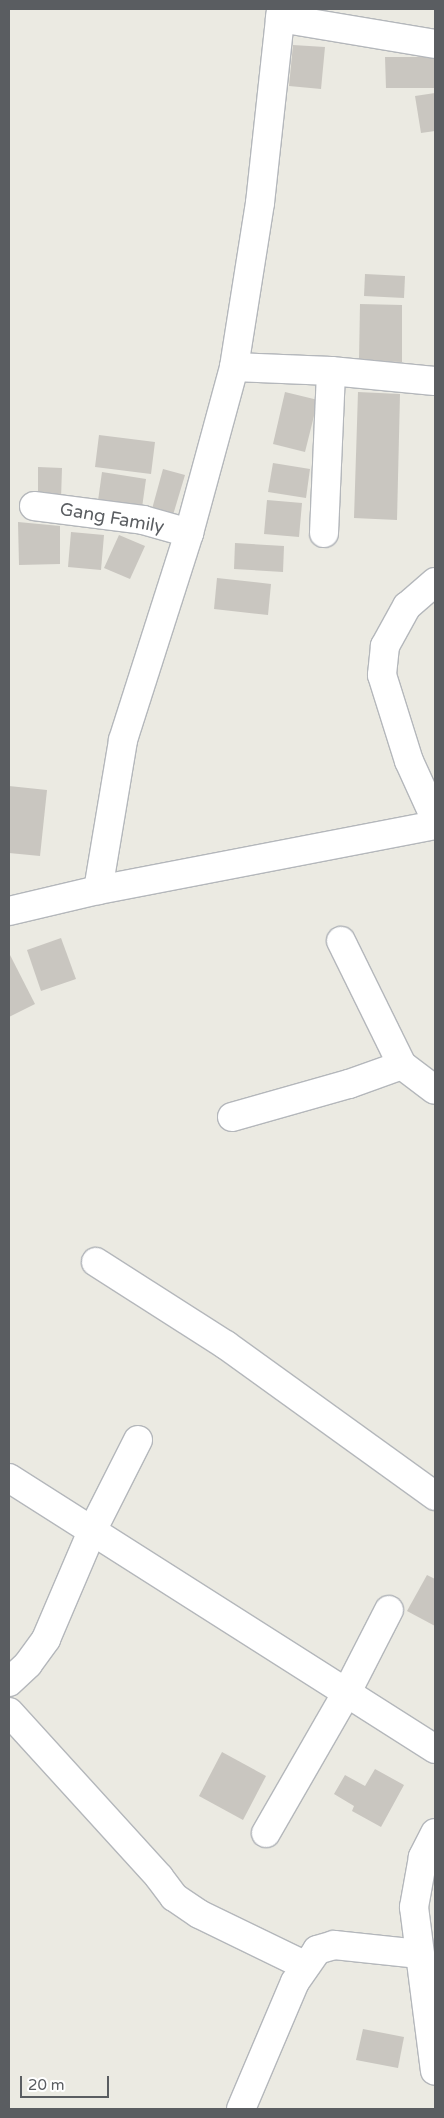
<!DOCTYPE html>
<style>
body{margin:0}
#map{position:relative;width:444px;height:2118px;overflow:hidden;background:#ebeae2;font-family:"Varela Round",sans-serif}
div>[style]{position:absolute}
.building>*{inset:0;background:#c9c6c0}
.roads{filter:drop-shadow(1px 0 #b4b7bb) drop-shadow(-1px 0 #b4b7bb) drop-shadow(0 1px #b4b7bb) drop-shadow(0 -1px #b4b7bb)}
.minor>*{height:28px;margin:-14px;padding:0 14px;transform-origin:14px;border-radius:14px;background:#fff}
span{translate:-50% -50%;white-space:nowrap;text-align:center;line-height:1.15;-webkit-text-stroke:4.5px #fff;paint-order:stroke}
.street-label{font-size:18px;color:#5a5d61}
.frame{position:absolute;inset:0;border:10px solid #5a5d61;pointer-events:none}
.scale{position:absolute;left:20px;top:2076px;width:89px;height:22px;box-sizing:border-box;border:2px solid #5a5d61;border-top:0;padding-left:6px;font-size:15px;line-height:18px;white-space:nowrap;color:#5a5d61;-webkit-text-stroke:4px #fff;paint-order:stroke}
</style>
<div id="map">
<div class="building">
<div style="clip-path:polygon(293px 45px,325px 47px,321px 89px,289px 86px)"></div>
<div style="clip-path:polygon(385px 57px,435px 57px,435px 88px,386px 88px)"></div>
<div style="clip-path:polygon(435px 93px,435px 131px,421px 133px,415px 96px)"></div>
<div style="clip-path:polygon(365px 274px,405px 276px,404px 298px,364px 296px)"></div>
<div style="clip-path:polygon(360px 304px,402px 305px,402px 362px,359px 361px)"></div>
<div style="clip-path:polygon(285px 392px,318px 400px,305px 452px,273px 444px)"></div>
<div style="clip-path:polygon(358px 392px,400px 394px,397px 520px,354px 518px)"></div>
<div style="clip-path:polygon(99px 435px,155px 442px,151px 474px,95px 467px)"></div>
<div style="clip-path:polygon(273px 463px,310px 469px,306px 498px,268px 492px)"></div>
<div style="clip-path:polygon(38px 467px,62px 468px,61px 499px,38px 499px)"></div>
<div style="clip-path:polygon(163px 469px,185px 475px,173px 515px,152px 509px)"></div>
<div style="clip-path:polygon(102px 472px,146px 479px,141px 515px,97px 508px)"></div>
<div style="clip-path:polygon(267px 500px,302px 503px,299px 537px,264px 534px)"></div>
<div style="clip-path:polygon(18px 522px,60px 526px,60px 564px,19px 565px)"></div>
<div style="clip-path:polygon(71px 532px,104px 535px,101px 570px,68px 567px)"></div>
<div style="clip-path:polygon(119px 535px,145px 546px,130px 579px,104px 568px)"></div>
<div style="clip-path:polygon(235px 543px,284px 546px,283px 572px,234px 569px)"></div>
<div style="clip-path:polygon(217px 578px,271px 584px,268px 615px,214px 609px)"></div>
<div style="clip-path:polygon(9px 786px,47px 790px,40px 856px,9px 853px)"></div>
<div style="clip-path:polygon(61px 938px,76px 979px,41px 991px,27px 950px)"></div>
<div style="clip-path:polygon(9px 953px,35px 1004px,9px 1017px)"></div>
<div style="clip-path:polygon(427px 1575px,435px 1579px,435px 1626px,407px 1611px)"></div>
<div style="clip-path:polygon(222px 1752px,266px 1776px,243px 1820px,199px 1796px)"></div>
<div style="clip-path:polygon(375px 1769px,404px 1785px,381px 1827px,352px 1811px,354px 1806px,334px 1794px,345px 1775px,365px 1786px)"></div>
<div style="clip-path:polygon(363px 2029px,404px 2037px,398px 2068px,356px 2060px)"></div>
</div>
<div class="roads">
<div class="minor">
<div style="left:280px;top:18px;width:157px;rotate:9.5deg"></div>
<div style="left:234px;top:367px;width:97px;rotate:2.4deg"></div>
<div style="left:331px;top:371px;width:104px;rotate:5.5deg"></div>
<div style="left:34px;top:506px;width:110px;rotate:7.3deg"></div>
<div style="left:143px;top:520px;width:48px;rotate:15.8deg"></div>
<div style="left:324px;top:533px;width:162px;rotate:-87.5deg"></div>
<div style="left:435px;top:582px;width:37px;rotate:139deg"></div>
<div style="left:407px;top:606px;width:46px;rotate:118.8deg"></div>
<div style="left:385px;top:646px;width:29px;rotate:96deg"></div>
<div style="left:382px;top:675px;width:90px;rotate:72.6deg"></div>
<div style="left:409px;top:761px;width:63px;rotate:65.5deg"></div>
<div style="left:98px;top:890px;width:152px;rotate:-80.5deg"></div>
<div style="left:123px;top:740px;width:217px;rotate:-72.3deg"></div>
<div style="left:189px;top:533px;width:172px;rotate:-74.8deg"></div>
<div style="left:234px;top:367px;width:166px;rotate:-81deg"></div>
<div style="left:260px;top:203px;width:195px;rotate:-83.8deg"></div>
<div style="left:9px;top:911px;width:91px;rotate:-13.3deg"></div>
<div style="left:98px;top:890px;width:343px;rotate:-10.9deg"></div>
<div style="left:341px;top:941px;width:138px;rotate:63.8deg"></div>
<div style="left:232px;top:1117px;width:122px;rotate:-15.8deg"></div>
<div style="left:349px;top:1084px;width:56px;rotate:-19.7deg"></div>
<div style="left:402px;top:1065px;width:41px;rotate:37.1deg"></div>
<div style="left:96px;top:1262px;width:154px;rotate:32.6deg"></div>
<div style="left:226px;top:1345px;width:258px;rotate:35.8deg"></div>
<div style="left:9px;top:1478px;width:505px;rotate:32.46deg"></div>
<div style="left:9px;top:1682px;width:26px;rotate:-43deg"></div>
<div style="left:28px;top:1664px;width:31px;rotate:-54deg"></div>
<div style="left:46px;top:1639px;width:117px;rotate:-66.9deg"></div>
<div style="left:92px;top:1531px;width:102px;rotate:-63.2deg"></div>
<div style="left:9px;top:1712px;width:223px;rotate:47.7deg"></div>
<div style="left:159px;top:1877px;width:25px;rotate:53deg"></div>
<div style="left:174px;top:1897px;width:30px;rotate:34deg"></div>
<div style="left:199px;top:1914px;width:117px;rotate:25.9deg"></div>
<div style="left:266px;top:1833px;width:163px;rotate:-60.1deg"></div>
<div style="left:347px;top:1692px;width:92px;rotate:-62.9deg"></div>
<div style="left:435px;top:1833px;width:27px;rotate:117deg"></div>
<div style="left:423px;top:1857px;width:51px;rotate:100.2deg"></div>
<div style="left:414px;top:1907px;width:165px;rotate:82.7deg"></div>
<div style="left:241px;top:2109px;width:138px;rotate:-67deg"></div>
<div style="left:295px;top:1982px;width:39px;rotate:-55deg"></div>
<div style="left:317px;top:1950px;width:18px;rotate:-16deg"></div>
<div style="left:334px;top:1945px;width:86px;rotate:6deg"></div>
</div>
</div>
<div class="street-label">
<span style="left:112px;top:518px;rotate:10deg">Gang Family</span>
</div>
<div class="frame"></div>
<div class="scale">20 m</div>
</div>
